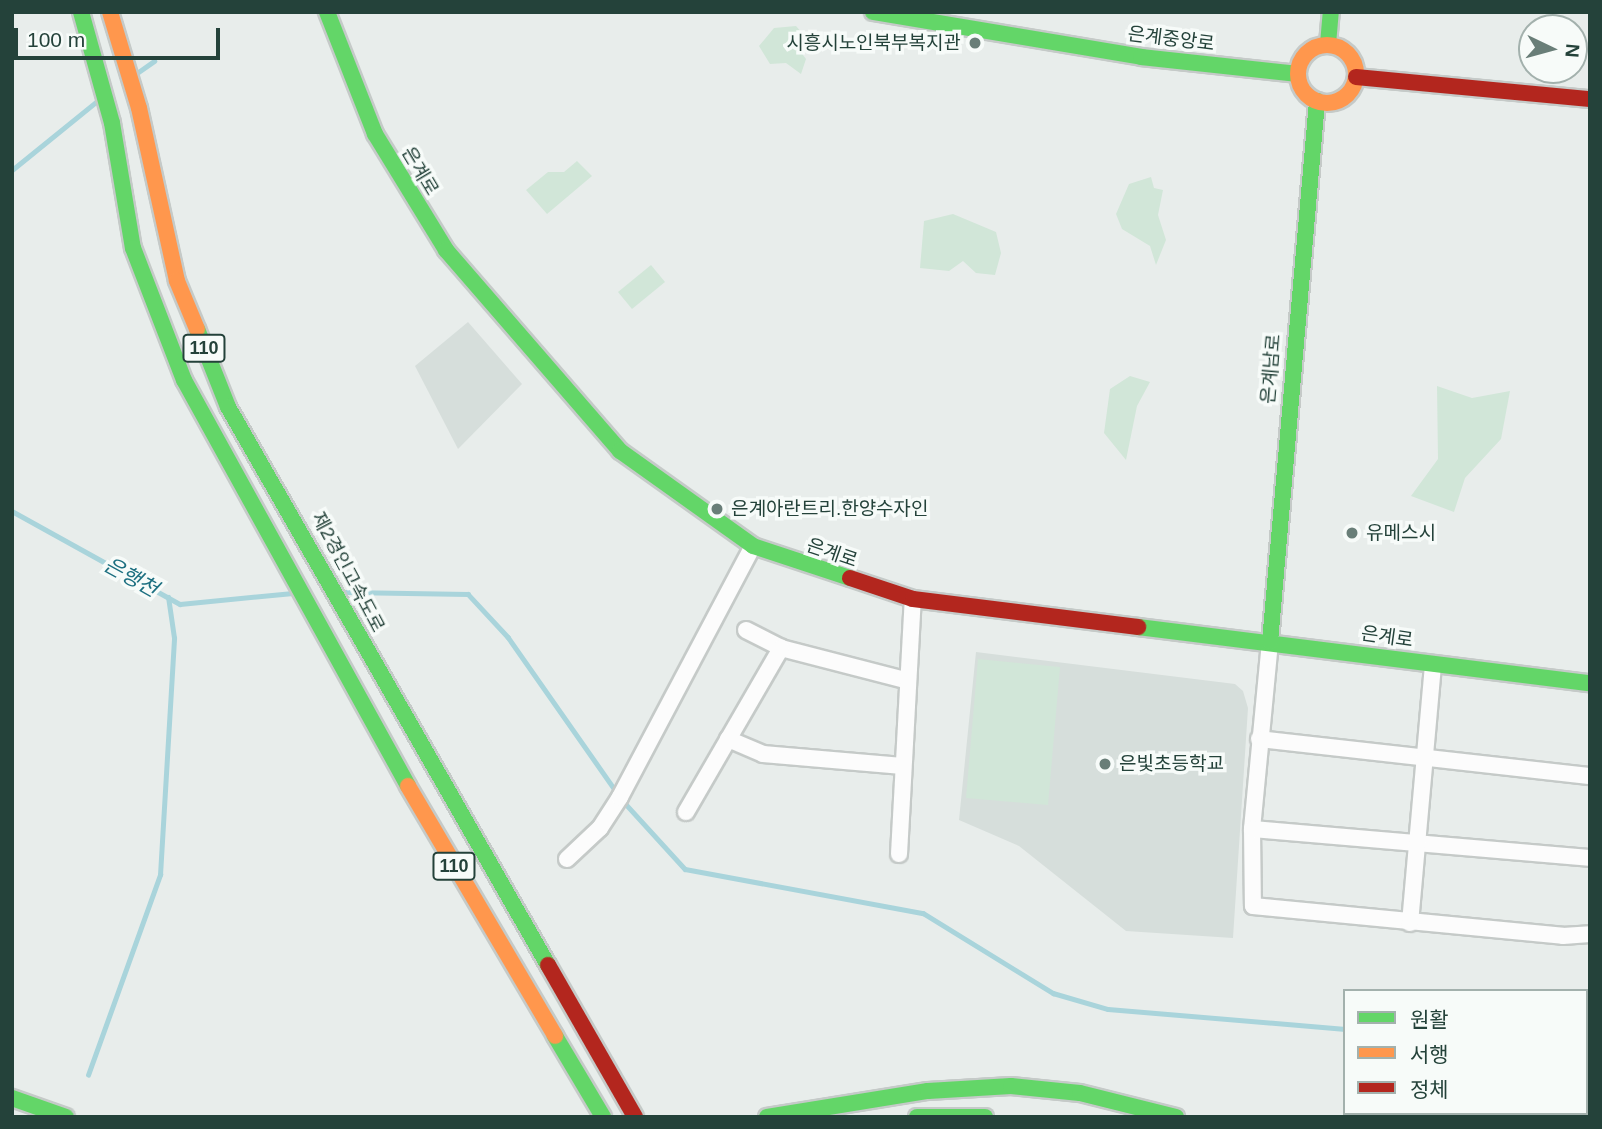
<!DOCTYPE html>
<meta charset="utf-8">
<style>
body{margin:0}
#map{position:relative;width:1602px;height:1129px;overflow:hidden;background:#e8edeb;font-family:Arial,"Noto Sans KR",sans-serif}
div>[style]{position:absolute}
.built>*{inset:0;background:#d6dedb}
.green>*{inset:0;background:#d1e6d8}
.stream>*{height:4.5px;margin:-2.25px;padding:0 2.25px;transform-origin:2.25px;border-radius:2.25px;background:#a9d4db}
.roads{filter:drop-shadow(2px 0 #c5cac8) drop-shadow(-2px 0 #c5cac8) drop-shadow(0 2px #c5cac8) drop-shadow(0 -2px #c5cac8)}
.street>*{height:16px;margin:-8px;padding:0 8px;transform-origin:8px;border-radius:8px;background:#fcfcfc}
.fast>*{height:16px;margin:-8px;padding:0 8px;transform-origin:8px;border-radius:8px;background:#63d668}
.slow>*{height:16px;margin:-8px;padding:0 8px;transform-origin:8px;border-radius:8px;background:#ff974d}
.slow>.ring{margin:-8px;padding:0;box-sizing:content-box;background:none;border:16px solid #ff974d;border-radius:50%}
.jam>*{height:16px;margin:-8px;padding:0 8px;transform-origin:8px;border-radius:8px;background:#b3261e}
.dots>*{width:19px;height:19px;translate:-50% -50%;box-sizing:border-box;border:4px solid #f7fbf9;border-radius:50%}
span{translate:-50% -50%;white-space:nowrap;text-align:center;line-height:1.15;-webkit-text-stroke:7px #f7fbf9;paint-order:stroke}
.shield-label span{padding:2px 5px;background:#f7fbf9;border:2px solid;border-radius:5px;-webkit-text-stroke-width:0}
.shield-label{font-size:18px;color:#24423a;font-weight:700}
.street-label{font-size:19px;color:#24423a}
.poi-label{font-size:19px;color:#24423a}
.right{translate:-100% -50%;text-align:right}
.left{translate:0 -50%;text-align:left}
.water-label{font-size:21px;color:#1c6f80;font-style:italic}
.frame{position:absolute;inset:0;border:14px solid #24423a;pointer-events:none}
.legend{position:absolute;left:1343px;top:989px;width:245px;height:126px;box-sizing:border-box;background:#f7fbf9;border:2px solid #a3b1ad;margin:0;padding:9px 12px;list-style:none;font-size:21px;color:#24423a}
.legend li{display:flex;align-items:center;gap:14px;height:35px}
.legend b{width:35px;border:2px solid #a3b1ad}
.north{position:absolute;left:1518px;top:14px;width:70px;height:70px;box-sizing:border-box;background:#f7fbf9;border:2px solid #a3b1ad;border-radius:50%;rotate:95deg;font-size:19px;font-weight:700;line-height:28px;text-align:center;color:#24423a}
.north::after{content:'';display:block;margin:auto;width:24px;height:32px;background:#697e78;clip-path:polygon(50% 0,100% 100%,50% 72%,0 100%)}
.scale{position:absolute;left:14px;top:28px;width:206px;height:32px;box-sizing:border-box;border:4px solid #24423a;border-top:0;padding-left:9px;font-size:21px;line-height:24px;white-space:nowrap;color:#24423a;-webkit-text-stroke:5px #f7fbf9;paint-order:stroke}
</style>
<div id="map">
<div class="built">
<div style="clip-path:polygon(468px 322px,522px 384px,458px 449px,415px 366px)"></div>
<div style="clip-path:polygon(976px 652px,1235px 684px,1243px 691px,1248px 708px,1233px 938px,1126px 931px,1019px 846px,959px 820px)"></div>
</div>
<div class="green">
<div style="clip-path:polygon(796px 26px,811px 43px,800px 51px,806px 59px,801px 74px,786px 63px,770px 64px,759px 46px,774px 28px)"></div>
<div style="clip-path:polygon(577px 161px,592px 176px,547px 214px,526px 190px,548px 172px,564px 172px)"></div>
<div style="clip-path:polygon(1151px 177px,1154px 188px,1163px 190px,1158px 215px,1166px 240px,1156px 265px,1150px 246px,1122px 229px,1116px 214px,1129px 184px)"></div>
<div style="clip-path:polygon(953px 214px,996px 232px,1001px 253px,995px 275px,976px 273px,963px 261px,949px 271px,920px 268px,924px 221px)"></div>
<div style="clip-path:polygon(651px 265px,665px 282px,632px 309px,618px 292px)"></div>
<div style="clip-path:polygon(1130px 376px,1150px 382px,1137px 406px,1126px 460px,1104px 433px,1110px 389px)"></div>
<div style="clip-path:polygon(1437px 386px,1472px 398px,1510px 391px,1501px 439px,1465px 478px,1454px 512px,1411px 496px,1438px 459px)"></div>
<div style="clip-path:polygon(978px 659px,1060px 667px,1048px 805px,966px 798px)"></div>
</div>
<div class="stream">
<div style="left:137px;top:73px;width:21px;rotate:-35deg"></div>
<div style="left:12px;top:170px;width:108px;rotate:-39deg"></div>
<div style="left:12px;top:511px;width:192px;rotate:29deg"></div>
<div style="left:180px;top:604px;width:113px;rotate:-5.6deg"></div>
<div style="left:346px;top:592px;width:122px;rotate:0.9deg"></div>
<div style="left:468px;top:594px;width:59px;rotate:47.1deg"></div>
<div style="left:508px;top:637px;width:192px;rotate:55deg"></div>
<div style="left:623px;top:801px;width:92px;rotate:47.6deg"></div>
<div style="left:685px;top:869px;width:242px;rotate:10.5deg"></div>
<div style="left:923px;top:913px;width:153px;rotate:31.6deg"></div>
<div style="left:1053px;top:993px;width:57px;rotate:16.2deg"></div>
<div style="left:1108px;top:1009px;width:238px;rotate:4.8deg"></div>
<div style="left:88px;top:1075px;width:213px;rotate:-70.2deg"></div>
<div style="left:160px;top:875px;width:237px;rotate:-86.6deg"></div>
<div style="left:174px;top:638px;width:41px;rotate:-98.3deg"></div>
<div style="left:1578px;top:1113px;width:5px;rotate:53deg"></div>
</div>
<div class="roads">
<div class="street">
<div style="left:746px;top:630px;width:39px;rotate:27deg"></div>
<div style="left:781px;top:648px;width:128px;rotate:14.5deg"></div>
<div style="left:1270px;top:642px;width:188px;rotate:95.5deg"></div>
<div style="left:1252px;top:829px;width:77px;rotate:89.3deg"></div>
<div style="left:1253px;top:906px;width:311px;rotate:5.5deg"></div>
<div style="left:1563px;top:936px;width:27px;rotate:-4deg"></div>
<div style="left:728px;top:739px;width:38px;rotate:23deg"></div>
<div style="left:763px;top:754px;width:140px;rotate:4.9deg"></div>
<div style="left:1259px;top:739px;width:333px;rotate:6.4deg"></div>
<div style="left:686px;top:812px;width:190px;rotate:-59.9deg"></div>
<div style="left:1252px;top:829px;width:339px;rotate:4.9deg"></div>
<div style="left:899px;top:854px;width:255px;rotate:-86.9deg"></div>
<div style="left:567px;top:859px;width:45px;rotate:-43.2deg"></div>
<div style="left:600px;top:828px;width:37px;rotate:-57deg"></div>
<div style="left:620px;top:797px;width:284px;rotate:-62.1deg"></div>
<div style="left:1410px;top:923px;width:259px;rotate:-84.9deg"></div>
</div>
<div class="fast">
<div style="left:81px;top:12px;width:115px;rotate:74.4deg"></div>
<div style="left:112px;top:123px;width:127px;rotate:80.5deg"></div>
<div style="left:133px;top:248px;width:142px;rotate:68.9deg"></div>
<div style="left:184px;top:380px;width:464px;rotate:61.1deg"></div>
<div style="left:327px;top:12px;width:131px;rotate:68.5deg"></div>
<div style="left:375px;top:134px;width:136px;rotate:58.5deg"></div>
<div style="left:446px;top:250px;width:266px;rotate:49.1deg"></div>
<div style="left:620px;top:451px;width:163px;rotate:35.5deg"></div>
<div style="left:753px;top:546px;width:102px;rotate:18.3deg"></div>
<div style="left:873px;top:12px;width:272px;rotate:9.5deg"></div>
<div style="left:1141px;top:57px;width:158px;rotate:6.2deg"></div>
<div style="left:1328px;top:44px;width:32px;rotate:-85deg"></div>
<div style="left:197px;top:329px;width:84px;rotate:68.3deg"></div>
<div style="left:228px;top:407px;width:643px;rotate:60.17deg"></div>
<div style="left:1138px;top:627px;width:455px;rotate:7.1deg"></div>
<div style="left:1270px;top:642px;width:543px;rotate:-85.03deg"></div>
<div style="left:555px;top:1036px;width:94px;rotate:59.3deg"></div>
<div style="left:1586px;top:1090px;width:4px;rotate:-27deg"></div>
<div style="left:12px;top:1098px;width:57px;rotate:19.4deg"></div>
<div style="left:767px;top:1117px;width:163px;rotate:-9.2deg"></div>
<div style="left:928px;top:1091px;width:83px;rotate:-3.4deg"></div>
<div style="left:1011px;top:1086px;width:69px;rotate:5.8deg"></div>
<div style="left:1080px;top:1093px;width:99px;rotate:14deg"></div>
<div style="left:917px;top:1117px;width:68px"></div>
<div style="left:1484px;top:1117px;width:7px;rotate:-34deg"></div>
<div style="left:1537px;top:1117px;width:8px;rotate:-30deg"></div>
</div>
<div class="slow">
<div style="left:110px;top:12px;width:100px;rotate:73.2deg"></div>
<div style="left:139px;top:108px;width:177px;rotate:77.6deg"></div>
<div style="left:177px;top:281px;width:52px;rotate:67.4deg"></div>
<div class="ring" style="left:1298px;top:45px;width:42px;height:42px"></div>
<div style="left:408px;top:786px;width:290px;rotate:59.5deg"></div>
<div style="left:1586px;top:1058px;width:4px;rotate:-27deg"></div>
</div>
<div class="jam">
<div style="left:1356px;top:77px;width:235px;rotate:5.4deg"></div>
<div style="left:850px;top:578px;width:66px;rotate:18.4deg"></div>
<div style="left:913px;top:599px;width:227px;rotate:7.1deg"></div>
<div style="left:548px;top:965px;width:175px;rotate:60.2deg"></div>
</div>
</div>
<div class="dots">
<div style="left:975px;top:43px;background:#697e78"></div>
<div style="left:717px;top:509px;background:#697e78"></div>
<div style="left:1352px;top:533px;background:#697e78"></div>
<div style="left:1105px;top:764px;background:#697e78"></div>
</div>
<div class="shield-label">
<span style="left:204px;top:348px">110</span>
<span style="left:454px;top:866px">110</span>
</div>
<div class="street-label">
<span style="left:1171px;top:39px;rotate:7deg">은계중앙로</span>
<span style="left:420px;top:171px;rotate:59deg">은계로</span>
<span style="left:1271px;top:369px;rotate:-85deg">은계남로</span>
<span style="left:832px;top:553px;rotate:19deg">은계로</span>
<span style="left:348px;top:572px;rotate:62deg">제2경인고속도로</span>
<span style="left:1387px;top:637px;rotate:8deg">은계로</span>
</div>
<div class="poi-label">
<span class="right" style="left:961px;top:43px">시흥시노인북부복지관</span>
<span class="left" style="left:731px;top:509px">은계아란트리.한양수자인</span>
<span class="left" style="left:1366px;top:533px">유메스시</span>
<span class="left" style="left:1119px;top:764px">은빛초등학교</span>
</div>
<div class="water-label">
<span style="left:131px;top:577px;rotate:29deg">은행천</span>
</div>
<div class="frame"></div>
<ul class="legend">
<li><b style="height:9px;background:#63d668"></b>원활</li>
<li><b style="height:9px;background:#ff974d"></b>서행</li>
<li><b style="height:9px;background:#b3261e"></b>정체</li>
</ul>
<div class="north">N</div>
<div class="scale">100 m</div>
</div>
